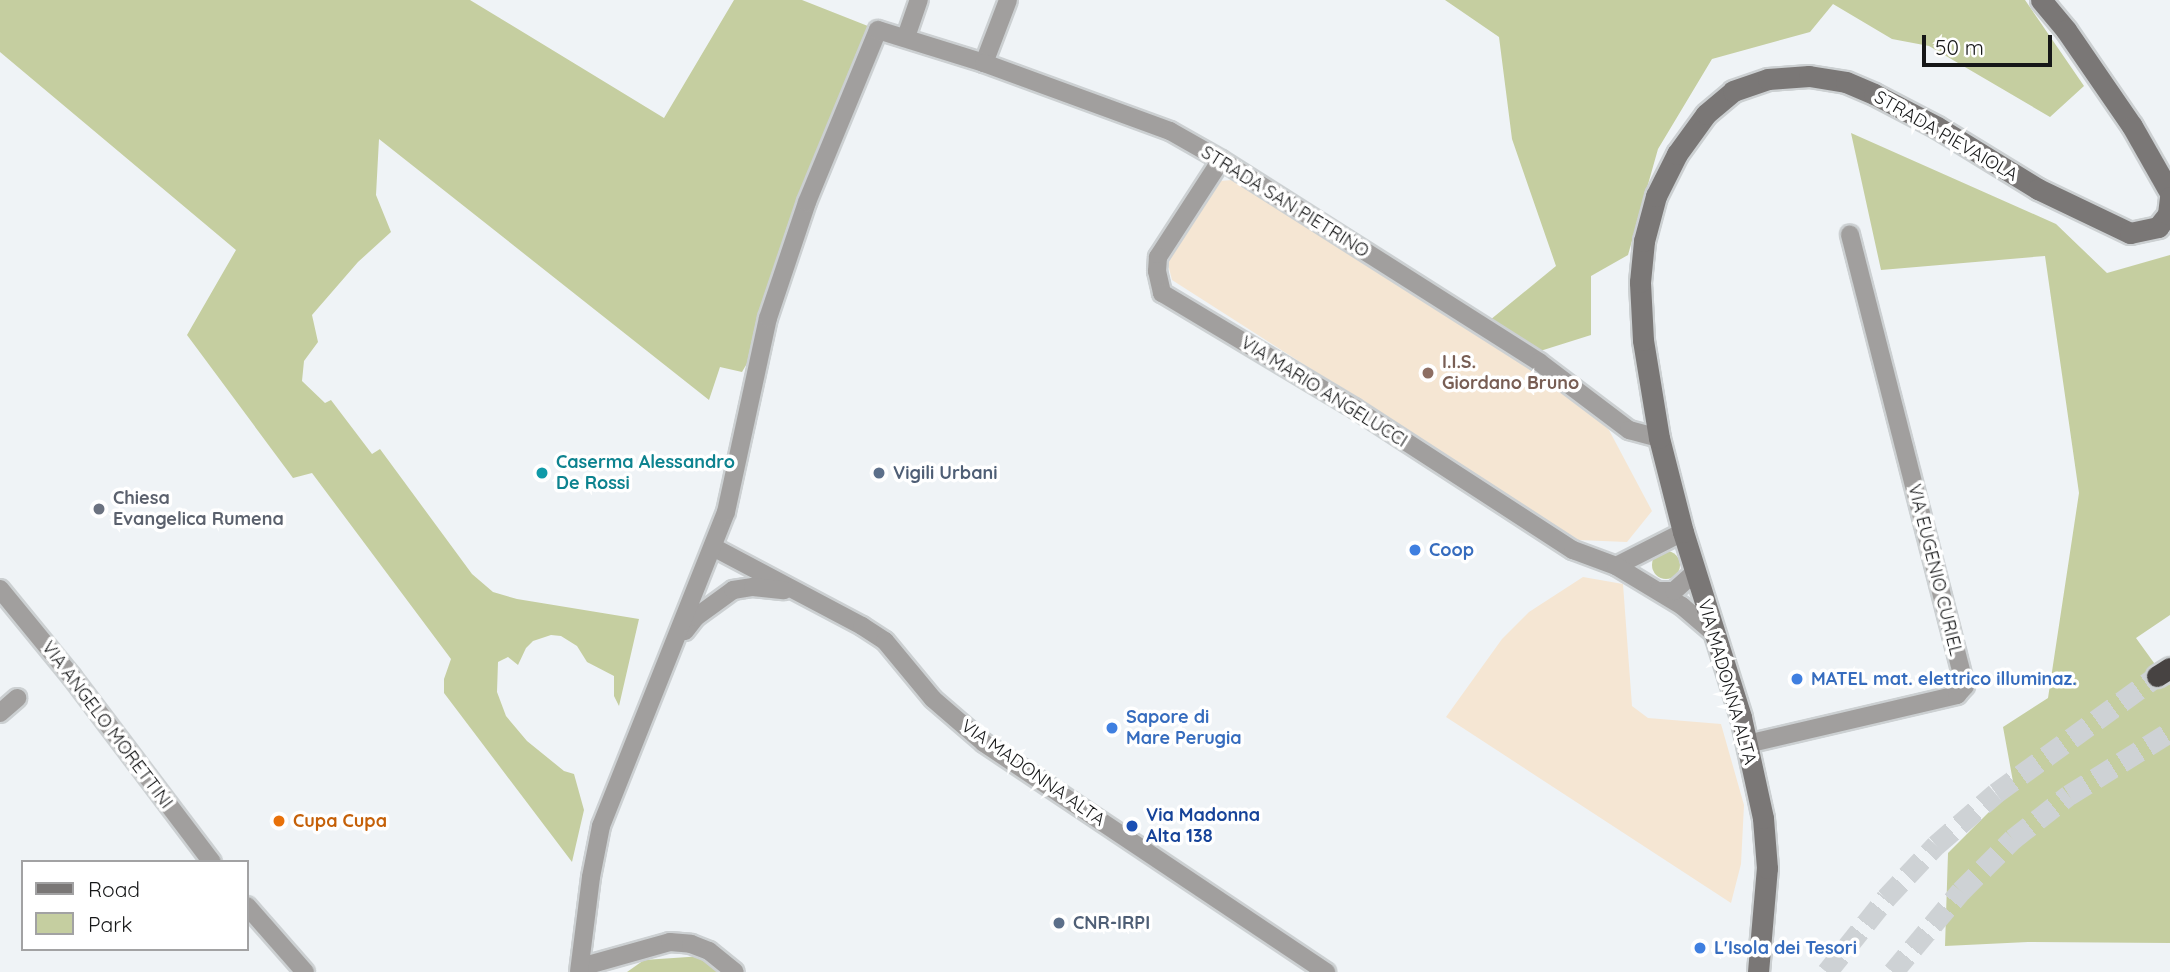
<!DOCTYPE html>
<style>
body{margin:0}
#map{position:relative;width:2170px;height:972px;overflow:hidden;background:#eff3f6;font-family:Quicksand,sans-serif}
div>[style]{position:absolute}
.education>*{inset:0;background:#f5e6d3}
.green>*{inset:0;background:#c5cea0}
.round{border-radius:50%}
.highway-tunnel>*{height:21px;margin-top:-10.5px;transform-origin:0;background:repeating-linear-gradient(90deg,#ced2d5 0 21px,transparent 0 31px)}
.roads{filter:drop-shadow(2px 0 #ccd0d2) drop-shadow(-2px 0 #ccd0d2) drop-shadow(0 2px #ccd0d2) drop-shadow(0 -2px #ccd0d2)}
.street>*{height:18px;margin:-9px;padding:0 9px;transform-origin:9px;border-radius:9px;background:#a19f9e}
.secondary>*{height:21px;margin:-10.5px;padding:0 10.5px;transform-origin:10.5px;border-radius:10.5px;background:#7a7776}
.highway>*{height:21px;margin:-10.5px;padding:0 10.5px;transform-origin:10.5px;border-radius:10.5px;background:#474342}
.dots>*{width:19px;height:19px;translate:-50% -50%;box-sizing:border-box;border:4px solid #fff;border-radius:50%}
span{translate:-50% -50%;white-space:nowrap;text-align:center;line-height:1.15;-webkit-text-stroke:7px #fff;paint-order:stroke}
.street-label{font-size:18px;color:#161718}
.education-label{font-size:18px;color:#785e54;font-weight:700}
.left{translate:0 -50%;text-align:left}
.culture-label{font-size:18px;color:#0d838f;font-weight:700}
.service-label{font-size:18px;color:#4e5e75;font-weight:700}
.worship-label{font-size:18px;color:#5b616d;font-weight:700}
.shop-label{font-size:18px;color:#366cbe;font-weight:700}
.transit-label{font-size:18px;color:#164399;font-weight:700}
.food-label{font-size:18px;color:#c56008;font-weight:700}
.legend{position:absolute;left:21px;top:860px;width:228px;height:91px;box-sizing:border-box;background:#fff;border:2px solid #a2a2a3;margin:0;padding:9px 12px;list-style:none;font-size:21px;color:#161718}
.legend li{display:flex;align-items:center;gap:14px;height:35px}
.legend b{width:35px;border:2px solid #a2a2a3}
.scale{position:absolute;left:1922px;top:35px;width:130px;height:32px;box-sizing:border-box;border:4px solid #161718;border-top:0;padding-left:9px;font-size:21px;line-height:24px;white-space:nowrap;color:#161718;-webkit-text-stroke:5px #fff;paint-order:stroke}
</style>
<div id="map">
<div class="education">
<div style="clip-path:polygon(1233px 180px,1302px 221px,1585px 405px,1609px 430px,1652px 511px,1627px 542px,1578px 540px,1172px 280px,1167px 260px,1219px 181px)"></div>
<div style="clip-path:polygon(1583px 577px,1623px 584px,1632px 706px,1648px 718px,1721px 724px,1744px 805px,1741px 864px,1731px 903px,1446px 717px,1502px 639px,1529px 612px)"></div>
</div>
<div class="green">
<div style="clip-path:polygon(0 0,470px 0,664px 118px,734px 0,802px 0,878px 30px,763px 336px,742px 372px,720px 367px,709px 400px,379px 139px,376px 195px,391px 232px,358px 262px,312px 315px,318px 342px,304px 361px,302px 381px,325px 403px,331px 400px,372px 454px,380px 449px,472px 574px,493px 592px,517px 599px,639px 619px,619px 706px,614px 696px,614px 676px,587px 662px,577px 646px,561px 636px,551px 635px,533px 641px,526px 648px,518px 665px,508px 657px,498px 662px,497px 692px,506px 716px,527px 741px,564px 771px,574px 774px,584px 810px,572px 862px,444px 693px,444px 679px,451px 659px,312px 473px,293px 478px,187px 335px,236px 250px,0 52px)"></div>
<div style="clip-path:polygon(1445px 0,2025px 0,2084px 86px,2050px 117px,1929px 46px,1892px 39px,1833px 4px,1810px 32px,1712px 59px,1658px 149px,1628px 255px,1591px 276px,1591px 335px,1537px 352px,1490px 320px,1556px 266px,1512px 139px,1499px 37px)"></div>
<div style="clip-path:polygon(1851px 133px,2056px 224px,2107px 273px,2170px 255px,2170px 615px,2136px 638px,2170px 685px,2170px 943px,2028px 942px,1945px 946px,1948px 853px,2014px 787px,2003px 727px,2048px 698px,2079px 493px,2045px 256px,1881px 270px)"></div>
<div class="round" style="left:1652px;top:551px;width:28px;height:28px"></div>
<div style="clip-path:polygon(703px 956px,728px 972px,627px 972px,644px 960px)"></div>
</div>
<div class="highway-tunnel">
<div style="left:1827px;top:972px;width:95px;rotate:-51.4deg"></div>
<div style="left:1886px;top:898px;width:73px;rotate:-46.7deg"></div>
<div style="left:1936px;top:845px;width:79px;rotate:-40.9deg"></div>
<div style="left:1996px;top:793px;width:199px;rotate:-36deg"></div>
<div style="left:1893px;top:972px;width:106px;rotate:-50deg"></div>
<div style="left:1961px;top:891px;width:74px;rotate:-45deg"></div>
<div style="left:2013px;top:839px;width:71px;rotate:-38.2deg"></div>
<div style="left:2069px;top:795px;width:119px;rotate:-32deg"></div>
</div>
<div class="roads">
<div class="street">
<div style="left:906px;top:37px;width:39px;rotate:-71deg"></div>
<div style="left:984px;top:63px;width:67px;rotate:-69.1deg"></div>
<div style="left:1221px;top:160px;width:116px;rotate:123deg"></div>
<div style="left:1158px;top:257px;width:14px;rotate:94deg"></div>
<div style="left:1157px;top:271px;width:23px;rotate:77deg"></div>
<div style="left:1162px;top:293px;width:224px;rotate:30.9deg"></div>
<div style="left:1354px;top:408px;width:261px;rotate:33deg"></div>
<div style="left:1573px;top:550px;width:46px;rotate:20.4deg"></div>
<div style="left:1683px;top:532px;width:75px;rotate:153.1deg"></div>
<div style="left:1616px;top:566px;width:77px;rotate:31.2deg"></div>
<div style="left:1682px;top:606px;width:45px;rotate:40.5deg"></div>
<div style="left:713px;top:547px;width:169px;rotate:27.9deg"></div>
<div style="left:862px;top:626px;width:27px;rotate:33deg"></div>
<div style="left:885px;top:641px;width:75px;rotate:50.4deg"></div>
<div style="left:933px;top:699px;width:67px;rotate:40.8deg"></div>
<div style="left:984px;top:743px;width:412px;rotate:33.8deg"></div>
<div style="left:0;top:589px;width:114px;rotate:50.7deg"></div>
<div style="left:72px;top:677px;width:232px;rotate:52.9deg"></div>
<div style="left:1659px;top:591px;width:15px"></div>
<div style="left:1674px;top:591px;width:28px;rotate:-42deg"></div>
<div style="left:685px;top:631px;width:18px;rotate:-52deg"></div>
<div style="left:696px;top:617px;width:46px;rotate:-36.1deg"></div>
<div style="left:733px;top:590px;width:20px;rotate:-9deg"></div>
<div style="left:753px;top:587px;width:31px;rotate:6deg"></div>
<div style="left:0;top:713px;width:23px;rotate:-41deg"></div>
<div style="left:1747px;top:744px;width:216px;rotate:-13.1deg"></div>
<div style="left:1957px;top:695px;width:12px;rotate:-48deg"></div>
<div style="left:1965px;top:686px;width:466px;rotate:-104.3deg"></div>
<div style="left:247px;top:906px;width:88px;rotate:48.7deg"></div>
<div style="left:581px;top:967px;width:92px;rotate:-15.7deg"></div>
<div style="left:670px;top:942px;width:21px;rotate:5deg"></div>
<div style="left:691px;top:944px;width:19px;rotate:21deg"></div>
<div style="left:709px;top:951px;width:33px;rotate:39deg"></div>
<div style="left:579px;top:972px;width:96px;rotate:-82.8deg"></div>
<div style="left:591px;top:877px;width:52px;rotate:-78.9deg"></div>
<div style="left:601px;top:826px;width:338px;rotate:-68.3deg"></div>
<div style="left:726px;top:512px;width:198px;rotate:-77.8deg"></div>
<div style="left:768px;top:318px;width:122px;rotate:-71.4deg"></div>
<div style="left:807px;top:202px;width:186px;rotate:-67.6deg"></div>
<div style="left:878px;top:30px;width:111px;rotate:17.3deg"></div>
<div style="left:984px;top:63px;width:198px;rotate:20.1deg"></div>
<div style="left:1170px;top:131px;width:59px;rotate:29.6deg"></div>
<div style="left:1221px;top:160px;width:377px;rotate:32.4deg"></div>
<div style="left:1539px;top:362px;width:113px;rotate:37.1deg"></div>
<div style="left:1629px;top:430px;width:31px;rotate:15deg"></div>
</div>
<div class="secondary">
<div style="left:2041px;top:0;width:39px;rotate:50deg"></div>
<div style="left:2066px;top:30px;width:116px;rotate:55.5deg"></div>
<div style="left:2132px;top:126px;width:77px;rotate:60.4deg"></div>
<div style="left:1758px;top:972px;width:104px;rotate:-85.1deg"></div>
<div style="left:1767px;top:868px;width:50px;rotate:-94.6deg"></div>
<div style="left:1763px;top:818px;width:103px;rotate:-102.3deg"></div>
<div style="left:1741px;top:717px;width:194px;rotate:-107.4deg"></div>
<div style="left:1683px;top:532px;width:97px;rotate:-104.3deg"></div>
<div style="left:1659px;top:438px;width:99px;rotate:-99.3deg"></div>
<div style="left:1643px;top:340px;width:58px;rotate:-93deg"></div>
<div style="left:1640px;top:282px;width:41px;rotate:-84.4deg"></div>
<div style="left:1644px;top:241px;width:47px;rotate:-75.1deg"></div>
<div style="left:1656px;top:196px;width:47px;rotate:-63.4deg"></div>
<div style="left:1677px;top:154px;width:49px;rotate:-54.1deg"></div>
<div style="left:1706px;top:114px;width:35px;rotate:-40deg"></div>
<div style="left:1733px;top:91px;width:37px;rotate:-19deg"></div>
<div style="left:1768px;top:79px;width:41px;rotate:-4.2deg"></div>
<div style="left:1809px;top:76px;width:37px;rotate:9deg"></div>
<div style="left:1846px;top:82px;width:30px;rotate:23deg"></div>
<div style="left:1874px;top:94px;width:71px;rotate:27.6deg"></div>
<div style="left:1937px;top:127px;width:119px;rotate:31.5deg"></div>
<div style="left:2038px;top:189px;width:102px;rotate:25.6deg"></div>
<div style="left:2130px;top:233px;width:29px;rotate:-12deg"></div>
<div style="left:2158px;top:227px;width:16px;rotate:-52deg"></div>
<div style="left:2168px;top:214px;width:17px;rotate:-83deg"></div>
</div>
<div class="highway">
<div style="left:2157px;top:676px;width:15px;rotate:-32deg"></div>
</div>
</div>
<div class="dots">
<div style="left:1428px;top:373px;background:#8d6e63"></div>
<div style="left:542px;top:473px;background:#0f9aa8"></div>
<div style="left:879px;top:473px;background:#5c6f8a"></div>
<div style="left:99px;top:509px;background:#6b7280"></div>
<div style="left:1415px;top:550px;background:#3f7fe0"></div>
<div style="left:1797px;top:679px;background:#3f7fe0"></div>
<div style="left:1112px;top:728px;background:#3f7fe0"></div>
<div style="left:279px;top:821px;background:#e8710a"></div>
<div style="left:1132px;top:826px;background:#1a4fb4"></div>
<div style="left:1059px;top:923px;background:#5c6f8a"></div>
<div style="left:1700px;top:948px;background:#3f7fe0"></div>
</div>
<div class="street-label">
<span style="left:1946px;top:136px;rotate:30deg">STRADA PIEVAIOLA</span>
<span style="left:1285px;top:202px;rotate:32deg">STRADA SAN PIETRINO</span>
<span style="left:1324px;top:392px;rotate:32deg">VIA MARIO ANGELUCCI</span>
<span style="left:1935px;top:570px;rotate:76deg">VIA EUGENIO CURIEL</span>
<span style="left:1727px;top:682px;rotate:74deg">VIA MADONNA ALTA</span>
<span style="left:107px;top:725px;rotate:53deg">VIA ANGELO MORETTINI</span>
<span style="left:1033px;top:773px;rotate:35deg">VIA MADONNA ALTA</span>
</div>
<div class="education-label">
<span class="left" style="left:1442px;top:373px">I.I.S.<br>Giordano Bruno</span>
</div>
<div class="culture-label">
<span class="left" style="left:556px;top:473px">Caserma Alessandro<br>De Rossi</span>
</div>
<div class="service-label">
<span class="left" style="left:893px;top:473px">Vigili Urbani</span>
<span class="left" style="left:1073px;top:923px">CNR-IRPI</span>
</div>
<div class="worship-label">
<span class="left" style="left:113px;top:509px">Chiesa<br>Evangelica Rumena</span>
</div>
<div class="shop-label">
<span class="left" style="left:1429px;top:550px">Coop</span>
<span class="left" style="left:1811px;top:679px">MATEL mat. elettrico illuminaz.</span>
<span class="left" style="left:1126px;top:728px">Sapore di<br>Mare Perugia</span>
<span class="left" style="left:1714px;top:948px">L'Isola dei Tesori</span>
</div>
<div class="transit-label">
<span class="left" style="left:1146px;top:826px">Via Madonna<br>Alta 138</span>
</div>
<div class="food-label">
<span class="left" style="left:293px;top:821px">Cupa Cupa</span>
</div>
<ul class="legend">
<li><b style="height:9px;background:#7a7776"></b>Road</li>
<li><b style="height:19px;background:#c5cea0"></b>Park</li>
</ul>
<div class="scale">50 m</div>
</div>
